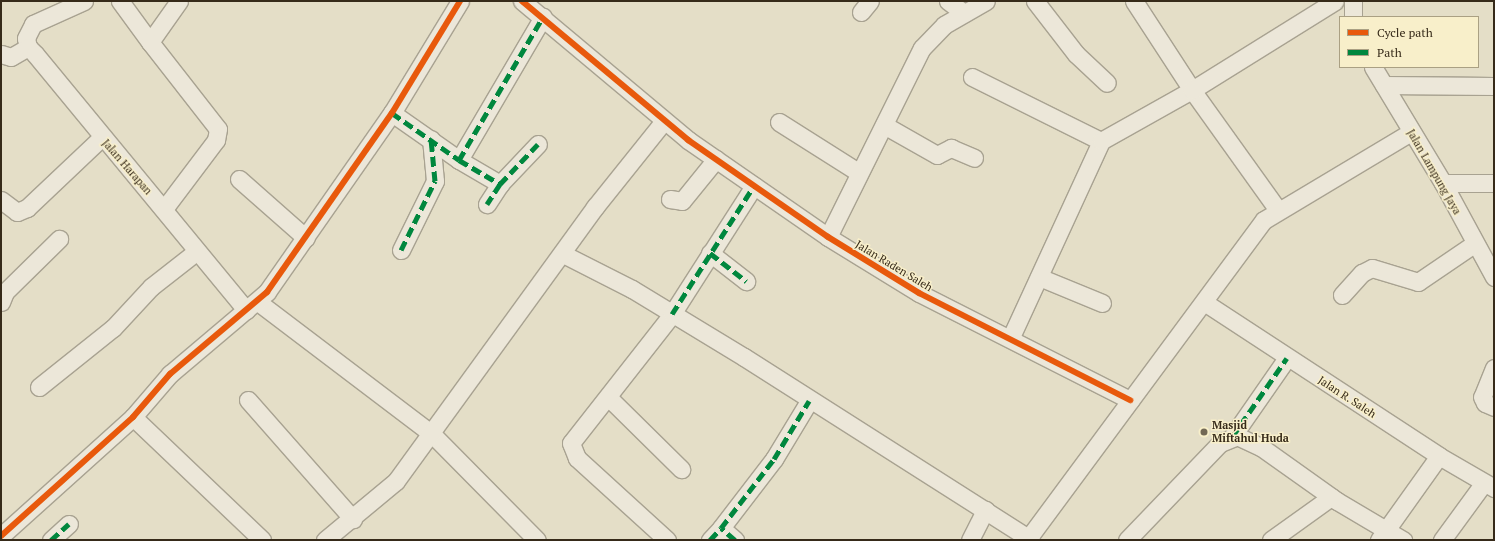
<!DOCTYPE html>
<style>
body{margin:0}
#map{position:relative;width:1495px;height:541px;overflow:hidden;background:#e4dec7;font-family:"PT Serif",serif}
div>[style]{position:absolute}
.roads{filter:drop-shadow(1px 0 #a8a291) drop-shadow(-1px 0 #a8a291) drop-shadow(0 1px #a8a291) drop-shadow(0 -1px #a8a291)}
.minor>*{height:17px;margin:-8.5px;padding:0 8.5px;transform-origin:8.5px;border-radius:8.5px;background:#ece7d9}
.quiet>*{height:5px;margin-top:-2.5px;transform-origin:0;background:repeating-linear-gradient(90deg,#00873e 0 10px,transparent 0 15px)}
.cycleway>*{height:6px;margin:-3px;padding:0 3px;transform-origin:3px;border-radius:3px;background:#e8590c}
.dots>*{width:11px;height:11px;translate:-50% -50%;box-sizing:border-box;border:2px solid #f8efca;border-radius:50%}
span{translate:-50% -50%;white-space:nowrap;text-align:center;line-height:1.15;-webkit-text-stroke:3px #f8efca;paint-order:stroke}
.street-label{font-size:11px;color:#362a19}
.poi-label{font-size:11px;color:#362a19;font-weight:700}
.left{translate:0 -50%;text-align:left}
.frame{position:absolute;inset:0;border:2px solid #362a19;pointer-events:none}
.legend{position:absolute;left:1339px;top:16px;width:140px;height:52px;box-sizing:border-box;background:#f8efca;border:1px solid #aaa083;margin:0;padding:5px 7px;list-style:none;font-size:12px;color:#362a19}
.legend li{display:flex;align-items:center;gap:8px;height:20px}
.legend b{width:20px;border:1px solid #aaa083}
</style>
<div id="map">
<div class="roads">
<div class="minor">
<div style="left:120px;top:1px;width:51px;rotate:53.8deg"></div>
<div style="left:150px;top:42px;width:50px;rotate:-54.7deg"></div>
<div style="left:522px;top:1px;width:217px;rotate:39.9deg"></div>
<div style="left:688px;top:140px;width:170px;rotate:34.7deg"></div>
<div style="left:828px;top:237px;width:107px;rotate:31.6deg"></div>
<div style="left:919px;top:293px;width:237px;rotate:26.9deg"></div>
<div style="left:948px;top:1px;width:20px;rotate:37deg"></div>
<div style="left:1035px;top:1px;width:67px;rotate:52.3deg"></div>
<div style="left:1076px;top:54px;width:42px;rotate:43.1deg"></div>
<div style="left:1134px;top:1px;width:106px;rotate:56.9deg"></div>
<div style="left:1192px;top:90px;width:148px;rotate:54.4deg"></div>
<div style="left:861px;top:12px;width:14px;rotate:-51deg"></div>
<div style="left:1353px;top:17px;width:16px;rotate:-90deg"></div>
<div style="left:150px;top:42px;width:110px;rotate:52deg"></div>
<div style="left:218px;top:129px;width:11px;rotate:100deg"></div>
<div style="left:216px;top:140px;width:86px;rotate:127deg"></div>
<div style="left:28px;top:47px;width:9px;rotate:-103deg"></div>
<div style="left:26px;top:38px;width:16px;rotate:-63deg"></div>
<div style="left:33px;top:24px;width:56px;rotate:-24.3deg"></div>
<div style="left:1px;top:54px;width:10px;rotate:17deg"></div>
<div style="left:11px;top:57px;width:20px;rotate:-30deg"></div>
<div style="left:28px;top:47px;width:10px;rotate:45deg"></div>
<div style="left:35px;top:54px;width:332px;rotate:50.5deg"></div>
<div style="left:1373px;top:67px;width:135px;rotate:58.9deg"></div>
<div style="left:1443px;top:183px;width:107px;rotate:61.5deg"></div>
<div style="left:972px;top:77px;width:144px;rotate:26.4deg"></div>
<div style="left:1384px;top:85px;width:110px;rotate:0.5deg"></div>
<div style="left:392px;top:113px;width:82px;rotate:35deg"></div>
<div style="left:459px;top:160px;width:166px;rotate:-59.6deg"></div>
<div style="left:779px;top:122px;width:93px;rotate:32.3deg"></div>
<div style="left:884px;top:125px;width:61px;rotate:29.5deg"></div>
<div style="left:937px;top:155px;width:16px;rotate:-27deg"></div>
<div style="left:951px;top:148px;width:25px;rotate:23deg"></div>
<div style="left:459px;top:160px;width:48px;rotate:30.3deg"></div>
<div style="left:500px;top:184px;width:24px;rotate:123deg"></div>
<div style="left:239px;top:179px;width:89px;rotate:41.4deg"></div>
<div style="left:1443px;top:183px;width:51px"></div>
<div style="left:500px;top:184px;width:55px;rotate:-46.5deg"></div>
<div style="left:670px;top:199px;width:12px;rotate:9deg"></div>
<div style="left:682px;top:201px;width:54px;rotate:-51deg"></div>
<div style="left:1px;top:200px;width:20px;rotate:37deg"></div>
<div style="left:17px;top:212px;width:11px;rotate:-22deg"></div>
<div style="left:27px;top:208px;width:102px;rotate:-43.4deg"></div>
<div style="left:828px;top:237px;width:211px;rotate:-63.6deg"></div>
<div style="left:922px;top:48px;width:32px;rotate:-46deg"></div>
<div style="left:944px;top:25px;width:48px;rotate:-29.7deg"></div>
<div style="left:401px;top:250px;width:77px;rotate:-63.8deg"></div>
<div style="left:435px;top:181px;width:42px;rotate:-95.4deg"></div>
<div style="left:710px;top:253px;width:46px;rotate:37.9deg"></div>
<div style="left:563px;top:254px;width:77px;rotate:26.9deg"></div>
<div style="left:632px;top:289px;width:131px;rotate:31.3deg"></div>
<div style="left:744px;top:357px;width:340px;rotate:32.5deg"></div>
<div style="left:1039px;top:277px;width:68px;rotate:22.4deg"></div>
<div style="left:1342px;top:295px;width:30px;rotate:-48deg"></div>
<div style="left:1362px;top:273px;width:11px;rotate:-27deg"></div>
<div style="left:1372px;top:268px;width:48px;rotate:16.9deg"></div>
<div style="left:1418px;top:282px;width:68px;rotate:-34.2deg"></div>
<div style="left:1px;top:302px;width:11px;rotate:-68deg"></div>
<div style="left:5px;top:292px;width:76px;rotate:-44.5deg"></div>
<div style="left:258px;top:302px;width:218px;rotate:37.2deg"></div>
<div style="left:432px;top:434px;width:149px;rotate:45.3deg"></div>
<div style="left:1204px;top:302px;width:281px;rotate:33.2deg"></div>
<div style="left:1439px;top:456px;width:64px;rotate:30.2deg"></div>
<div style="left:1011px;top:337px;width:216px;rotate:-65.3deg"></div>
<div style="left:1101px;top:141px;width:104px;rotate:-29.3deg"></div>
<div style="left:1192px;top:90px;width:168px;rotate:-31.9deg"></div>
<div style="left:1494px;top:368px;width:31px;rotate:112deg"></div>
<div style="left:1482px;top:397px;width:7px;rotate:63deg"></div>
<div style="left:1485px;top:403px;width:10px;rotate:24deg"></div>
<div style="left:39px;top:387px;width:95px;rotate:-38.6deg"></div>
<div style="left:113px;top:328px;width:56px;rotate:-47.2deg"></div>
<div style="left:151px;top:287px;width:58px;rotate:-38deg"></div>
<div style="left:608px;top:397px;width:103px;rotate:44.6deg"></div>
<div style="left:248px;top:400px;width:159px;rotate:48.6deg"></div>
<div style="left:133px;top:417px;width:178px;rotate:43.6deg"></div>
<div style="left:1232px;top:437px;width:96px;rotate:-55.2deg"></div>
<div style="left:1px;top:536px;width:178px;rotate:-42deg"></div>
<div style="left:133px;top:417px;width:57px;rotate:-49.3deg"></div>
<div style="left:170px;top:374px;width:127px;rotate:-40.2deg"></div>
<div style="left:267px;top:292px;width:218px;rotate:-55.1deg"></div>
<div style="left:392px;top:113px;width:131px;rotate:-58.7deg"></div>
<div style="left:51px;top:540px;width:24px;rotate:-42deg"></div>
<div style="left:325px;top:540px;width:92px;rotate:-39.7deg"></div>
<div style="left:396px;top:481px;width:339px;rotate:-54deg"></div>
<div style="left:595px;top:207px;width:110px;rotate:-51.3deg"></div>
<div style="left:667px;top:540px;width:122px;rotate:-137.7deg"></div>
<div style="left:577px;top:458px;width:16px;rotate:-112deg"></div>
<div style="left:571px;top:443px;width:164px;rotate:-51.9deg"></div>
<div style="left:672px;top:314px;width:152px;rotate:-57.4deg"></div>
<div style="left:710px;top:540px;width:16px;rotate:-47deg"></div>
<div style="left:735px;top:540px;width:18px;rotate:-139deg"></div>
<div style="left:721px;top:528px;width:87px;rotate:-52.5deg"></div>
<div style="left:774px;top:459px;width:68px;rotate:-58.9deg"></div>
<div style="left:970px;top:540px;width:34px;rotate:-63deg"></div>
<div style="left:1027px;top:540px;width:398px;rotate:-53.5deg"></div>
<div style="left:1264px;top:220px;width:171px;rotate:-30.9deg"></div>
<div style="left:1127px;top:540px;width:134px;rotate:-46.2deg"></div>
<div style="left:1220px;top:443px;width:18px;rotate:-22deg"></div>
<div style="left:1237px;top:436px;width:26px;rotate:25deg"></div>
<div style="left:1261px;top:447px;width:93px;rotate:35.4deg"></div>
<div style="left:1337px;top:501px;width:77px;rotate:30.6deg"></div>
<div style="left:1271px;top:540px;width:74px;rotate:-35.6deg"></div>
<div style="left:1379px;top:540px;width:103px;rotate:-54.5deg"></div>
<div style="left:1442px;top:540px;width:69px;rotate:-53.8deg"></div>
</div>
</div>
<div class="quiet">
<div style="left:392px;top:113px;width:82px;rotate:35deg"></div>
<div style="left:459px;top:160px;width:166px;rotate:-59.6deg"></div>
<div style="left:459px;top:160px;width:48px;rotate:30.3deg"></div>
<div style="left:500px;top:184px;width:24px;rotate:123deg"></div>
<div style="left:500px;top:184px;width:55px;rotate:-46.5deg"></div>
<div style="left:401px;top:250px;width:77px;rotate:-63.8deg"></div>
<div style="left:435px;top:181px;width:42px;rotate:-95.4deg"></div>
<div style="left:710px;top:253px;width:46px;rotate:37.9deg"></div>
<div style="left:672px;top:314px;width:152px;rotate:-57.4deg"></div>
<div style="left:1232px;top:437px;width:96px;rotate:-55.2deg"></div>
<div style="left:51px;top:540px;width:24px;rotate:-42deg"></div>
<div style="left:710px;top:540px;width:16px;rotate:-47deg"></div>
<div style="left:735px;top:540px;width:18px;rotate:-139deg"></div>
<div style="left:721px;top:528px;width:87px;rotate:-52.5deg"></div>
<div style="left:774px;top:459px;width:68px;rotate:-58.9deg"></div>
</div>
<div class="cycleway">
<div style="left:522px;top:1px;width:217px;rotate:39.9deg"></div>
<div style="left:688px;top:140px;width:170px;rotate:34.7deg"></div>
<div style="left:828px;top:237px;width:107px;rotate:31.6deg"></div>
<div style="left:919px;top:293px;width:237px;rotate:26.9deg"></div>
<div style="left:1px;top:536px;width:178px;rotate:-42deg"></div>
<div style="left:133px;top:417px;width:57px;rotate:-49.3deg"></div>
<div style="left:170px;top:374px;width:127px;rotate:-40.2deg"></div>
<div style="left:267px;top:292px;width:218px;rotate:-55.1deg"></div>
<div style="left:392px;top:113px;width:131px;rotate:-58.7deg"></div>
</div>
<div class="dots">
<div style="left:1204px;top:432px;background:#736956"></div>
</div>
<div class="street-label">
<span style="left:127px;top:167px;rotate:49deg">Jalan Harapan</span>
<span style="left:1434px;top:172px;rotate:60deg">Jalan Lampung Jaya</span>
<span style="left:894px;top:266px;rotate:31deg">Jalan Raden Saleh</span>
<span style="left:1347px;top:397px;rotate:33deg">Jalan R. Saleh</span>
</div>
<div class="poi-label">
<span class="left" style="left:1212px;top:432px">Masjid<br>Miftahul Huda</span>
</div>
<div class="frame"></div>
<ul class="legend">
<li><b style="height:5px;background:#e8590c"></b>Cycle path</li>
<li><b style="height:5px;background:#00873e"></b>Path</li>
</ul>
</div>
